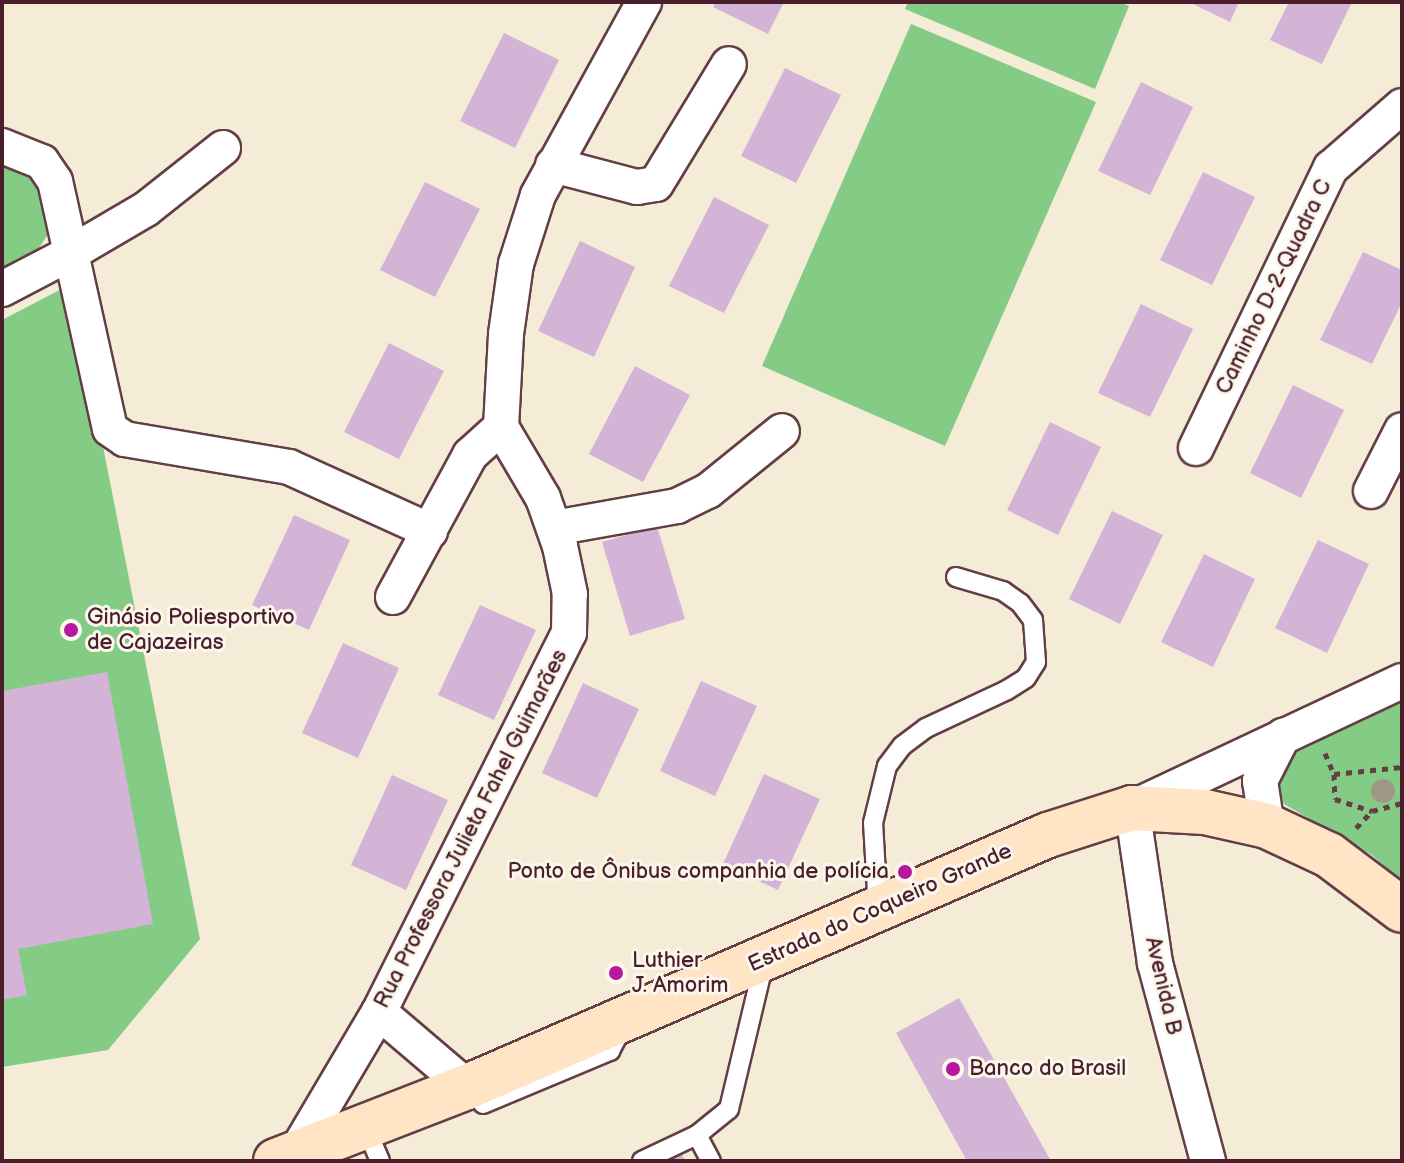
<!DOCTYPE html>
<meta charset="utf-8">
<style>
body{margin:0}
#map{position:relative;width:1404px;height:1163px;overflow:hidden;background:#f5ecd7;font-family:"Balsamiq Sans",sans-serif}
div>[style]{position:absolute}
.green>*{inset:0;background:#84cb86}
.building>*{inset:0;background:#d3b4d7}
.path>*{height:5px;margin-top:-2.5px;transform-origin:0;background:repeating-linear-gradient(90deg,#643e45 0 6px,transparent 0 12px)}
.roads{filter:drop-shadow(2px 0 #643e45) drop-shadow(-2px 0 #643e45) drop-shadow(0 2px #643e45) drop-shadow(0 -2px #643e45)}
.service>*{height:18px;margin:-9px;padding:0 9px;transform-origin:9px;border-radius:9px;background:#fff}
.minor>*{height:34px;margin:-17px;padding:0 17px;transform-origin:17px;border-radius:17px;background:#fff}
.secondary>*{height:44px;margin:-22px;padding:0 22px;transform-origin:22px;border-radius:22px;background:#ffe4c6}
.trees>*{width:24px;height:24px;margin:-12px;border-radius:50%;background:#a09887}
.dots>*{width:22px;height:22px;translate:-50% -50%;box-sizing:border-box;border:4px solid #fbf7ec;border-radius:50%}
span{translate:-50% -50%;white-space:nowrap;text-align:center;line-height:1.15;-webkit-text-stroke:6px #fbf7ec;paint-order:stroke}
.street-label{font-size:22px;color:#4a1f2b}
.poi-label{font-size:22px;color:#4a1f2b}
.left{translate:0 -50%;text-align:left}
.right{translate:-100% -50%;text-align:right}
.frame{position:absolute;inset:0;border:4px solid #4a1f2b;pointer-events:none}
</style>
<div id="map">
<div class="green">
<div style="clip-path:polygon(908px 2px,1120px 2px,1129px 6px,1095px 89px,905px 9px)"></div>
<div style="clip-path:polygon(911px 24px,1096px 102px,945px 446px,762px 366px)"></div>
<div style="clip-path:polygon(2px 165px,34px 178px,52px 208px,50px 231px,28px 265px,2px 281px)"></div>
<div style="clip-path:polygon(71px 284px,200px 939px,108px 1050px,2px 1067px,2px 320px)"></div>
<div style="clip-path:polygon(1402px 699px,1402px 882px,1372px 855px,1284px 804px,1276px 778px,1291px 755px)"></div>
</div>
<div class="building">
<div style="clip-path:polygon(716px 2px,784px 2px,768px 34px,713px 7px)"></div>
<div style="clip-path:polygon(1189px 2px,1239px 2px,1230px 22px)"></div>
<div style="clip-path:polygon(1289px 2px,1352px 2px,1322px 64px,1270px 40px)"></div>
<div style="clip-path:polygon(504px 33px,559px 60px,515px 148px,460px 121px)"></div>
<div style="clip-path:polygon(785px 68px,841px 95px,796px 183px,741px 156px)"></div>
<div style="clip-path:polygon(1141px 82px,1193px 107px,1150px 195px,1098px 171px)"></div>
<div style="clip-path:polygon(1203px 172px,1255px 197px,1212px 285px,1160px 260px)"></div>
<div style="clip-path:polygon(425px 182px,480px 209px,435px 297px,380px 270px)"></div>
<div style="clip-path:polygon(714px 197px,769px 225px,724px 313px,669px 286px)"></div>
<div style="clip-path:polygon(580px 241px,635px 267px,594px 357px,538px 331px)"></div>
<div style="clip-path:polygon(1363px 252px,1402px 270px,1402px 302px,1372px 364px,1320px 340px)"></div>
<div style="clip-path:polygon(1141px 304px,1193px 329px,1150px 417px,1098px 393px)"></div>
<div style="clip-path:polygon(389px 343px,444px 371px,399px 459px,344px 432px)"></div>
<div style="clip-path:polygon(635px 366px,690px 395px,643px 482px,589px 454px)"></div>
<div style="clip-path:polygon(1293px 385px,1344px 410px,1301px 498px,1250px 473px)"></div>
<div style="clip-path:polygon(1050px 422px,1101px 447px,1058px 535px,1007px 510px)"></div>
<div style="clip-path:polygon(1112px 511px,1163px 535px,1120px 624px,1069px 599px)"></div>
<div style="clip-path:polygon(294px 515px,350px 540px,309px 630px,252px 605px)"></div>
<div style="clip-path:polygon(657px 526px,685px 619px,630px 636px,602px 542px)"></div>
<div style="clip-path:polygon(1318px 540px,1369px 564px,1327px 653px,1275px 628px)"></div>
<div style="clip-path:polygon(1204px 554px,1255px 579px,1213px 667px,1161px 642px)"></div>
<div style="clip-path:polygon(480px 605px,536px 630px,494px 720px,438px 695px)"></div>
<div style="clip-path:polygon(343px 643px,399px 668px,358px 758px,302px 733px)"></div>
<div style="clip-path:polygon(107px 672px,153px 924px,18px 949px,27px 995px,2px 1000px,2px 691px)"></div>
<div style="clip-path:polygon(701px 681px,757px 706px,715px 796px,660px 771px)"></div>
<div style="clip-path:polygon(583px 683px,639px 709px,597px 798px,542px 773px)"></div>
<div style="clip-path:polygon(764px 774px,820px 799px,778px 890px,723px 864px)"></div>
<div style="clip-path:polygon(392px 775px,448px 800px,406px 890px,351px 865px)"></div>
<div style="clip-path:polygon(959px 998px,1051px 1161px,967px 1161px,896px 1033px)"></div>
<div style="clip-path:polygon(675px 1139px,685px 1161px,627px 1161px)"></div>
</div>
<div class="path">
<div style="left:1325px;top:753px;width:23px;rotate:67deg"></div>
<div style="left:1334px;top:774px;width:25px;rotate:88deg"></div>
<div style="left:1335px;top:799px;width:39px;rotate:18deg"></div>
<div style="left:1334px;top:774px;width:68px;rotate:-5.9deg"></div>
<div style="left:1356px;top:828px;width:23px;rotate:-47deg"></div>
<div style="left:1372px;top:811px;width:31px;rotate:-15deg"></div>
</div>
<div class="roads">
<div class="service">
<div style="left:878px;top:909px;width:86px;rotate:-93.3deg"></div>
<div style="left:873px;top:823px;width:59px;rotate:-76.2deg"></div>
<div style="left:887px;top:766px;width:25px;rotate:-53deg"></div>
<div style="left:902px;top:746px;width:30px;rotate:-37deg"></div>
<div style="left:926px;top:728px;width:89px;rotate:-25.1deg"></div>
<div style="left:1007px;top:690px;width:22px;rotate:-32deg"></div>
<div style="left:1026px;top:678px;width:19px;rotate:-58deg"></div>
<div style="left:1036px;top:662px;width:42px;rotate:-94.1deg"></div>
<div style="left:1033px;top:620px;width:21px;rotate:-127deg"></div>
<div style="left:1020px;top:603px;width:21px;rotate:-145deg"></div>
<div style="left:1003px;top:591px;width:49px;rotate:-163.4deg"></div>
<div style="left:483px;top:1104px;width:138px;rotate:-22.7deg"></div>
<div style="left:610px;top:1051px;width:28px;rotate:-63deg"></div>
<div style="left:366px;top:1128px;width:36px;rotate:67deg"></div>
<div style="left:697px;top:1135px;width:30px;rotate:62deg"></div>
<div style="left:642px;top:1161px;width:61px;rotate:-25.3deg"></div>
<div style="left:697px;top:1135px;width:41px;rotate:-39.1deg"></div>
<div style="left:729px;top:1109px;width:151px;rotate:-76.6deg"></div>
</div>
<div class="minor">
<div style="left:2px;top:146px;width:43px;rotate:21.8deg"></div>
<div style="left:42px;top:162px;width:23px;rotate:56deg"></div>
<div style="left:55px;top:181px;width:74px;rotate:77.5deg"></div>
<div style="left:71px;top:253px;width:78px;rotate:152.4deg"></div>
<div style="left:223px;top:148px;width:98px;rotate:141.6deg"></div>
<div style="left:146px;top:209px;width:87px;rotate:149.6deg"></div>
<div style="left:71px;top:253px;width:180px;rotate:77.5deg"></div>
<div style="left:110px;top:429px;width:18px;rotate:34deg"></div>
<div style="left:125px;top:439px;width:166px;rotate:9.7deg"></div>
<div style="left:289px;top:467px;width:155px;rotate:24.4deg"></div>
<div style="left:553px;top:165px;width:87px;rotate:14.7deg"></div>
<div style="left:637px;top:187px;width:19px;rotate:-9deg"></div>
<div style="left:656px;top:184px;width:140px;rotate:-58.7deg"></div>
<div style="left:1196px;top:448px;width:311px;rotate:-64.3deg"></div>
<div style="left:1331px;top:168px;width:94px;rotate:-41.1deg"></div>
<div style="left:1371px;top:491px;width:68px;rotate:-63.1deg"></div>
<div style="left:554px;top:528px;width:125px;rotate:-10.1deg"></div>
<div style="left:677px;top:506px;width:34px;rotate:-26deg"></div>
<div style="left:708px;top:491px;width:95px;rotate:-39deg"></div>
<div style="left:393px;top:597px;width:162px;rotate:-61.5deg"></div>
<div style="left:470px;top:455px;width:42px;rotate:-42.1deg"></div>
<div style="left:1267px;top:826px;width:46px;rotate:-98.8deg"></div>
<div style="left:1260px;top:781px;width:51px;rotate:-62.9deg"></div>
<div style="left:379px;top:1012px;width:116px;rotate:40.4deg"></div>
<div style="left:295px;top:1154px;width:165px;rotate:-59.4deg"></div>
<div style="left:379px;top:1012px;width:424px;rotate:-63.4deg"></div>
<div style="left:569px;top:633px;width:39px;rotate:-89deg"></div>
<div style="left:570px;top:594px;width:49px;rotate:-101.8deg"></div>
<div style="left:560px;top:546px;width:51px;rotate:-109.5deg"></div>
<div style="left:543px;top:498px;width:82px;rotate:-120.6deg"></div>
<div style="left:501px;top:427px;width:93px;rotate:-86.9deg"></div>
<div style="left:506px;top:334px;width:71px;rotate:-81.9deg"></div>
<div style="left:516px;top:264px;width:72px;rotate:-72.3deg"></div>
<div style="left:538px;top:195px;width:220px;rotate:-61.2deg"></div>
<div style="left:1208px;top:1161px;width:205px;rotate:-105deg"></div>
<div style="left:1155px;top:963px;width:157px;rotate:-98.4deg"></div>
<div style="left:1132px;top:808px;width:298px;rotate:-25.2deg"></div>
</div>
<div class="secondary">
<div style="left:276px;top:1161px;width:205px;rotate:-21.2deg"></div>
<div style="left:467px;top:1087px;width:633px;rotate:-23.45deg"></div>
<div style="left:1048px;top:835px;width:88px;rotate:-17.8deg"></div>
<div style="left:1132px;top:808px;width:73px;rotate:3.1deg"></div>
<div style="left:1205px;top:812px;width:64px;rotate:12.7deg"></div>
<div style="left:1267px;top:826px;width:68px;rotate:25.1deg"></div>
<div style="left:1329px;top:855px;width:91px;rotate:37deg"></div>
</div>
</div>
<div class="trees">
<div style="left:1383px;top:791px"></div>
</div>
<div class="dots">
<div style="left:71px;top:630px;background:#b5179e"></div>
<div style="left:905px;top:872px;background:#b5179e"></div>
<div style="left:616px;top:973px;background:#b5179e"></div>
<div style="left:953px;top:1069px;background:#b5179e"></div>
</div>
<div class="street-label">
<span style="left:1274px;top:287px;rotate:-64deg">Caminho D-2-Quadra C</span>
<span style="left:471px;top:829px;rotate:-63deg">Rua Professora Julieta Fahel Guimarães</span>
<span style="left:880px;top:908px;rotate:-24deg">Estrada do Coqueiro Grande</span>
<span style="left:1163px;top:986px;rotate:77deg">Avenida B</span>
</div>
<div class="poi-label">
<span class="left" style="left:87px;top:630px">Ginásio Poliesportivo<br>de Cajazeiras</span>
<span class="right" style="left:889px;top:872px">Ponto de Ônibus companhia de polícia</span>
<span class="left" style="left:632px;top:973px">Luthier<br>J. Amorim</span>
<span class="left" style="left:969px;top:1069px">Banco do Brasil</span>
</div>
<div class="frame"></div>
</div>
